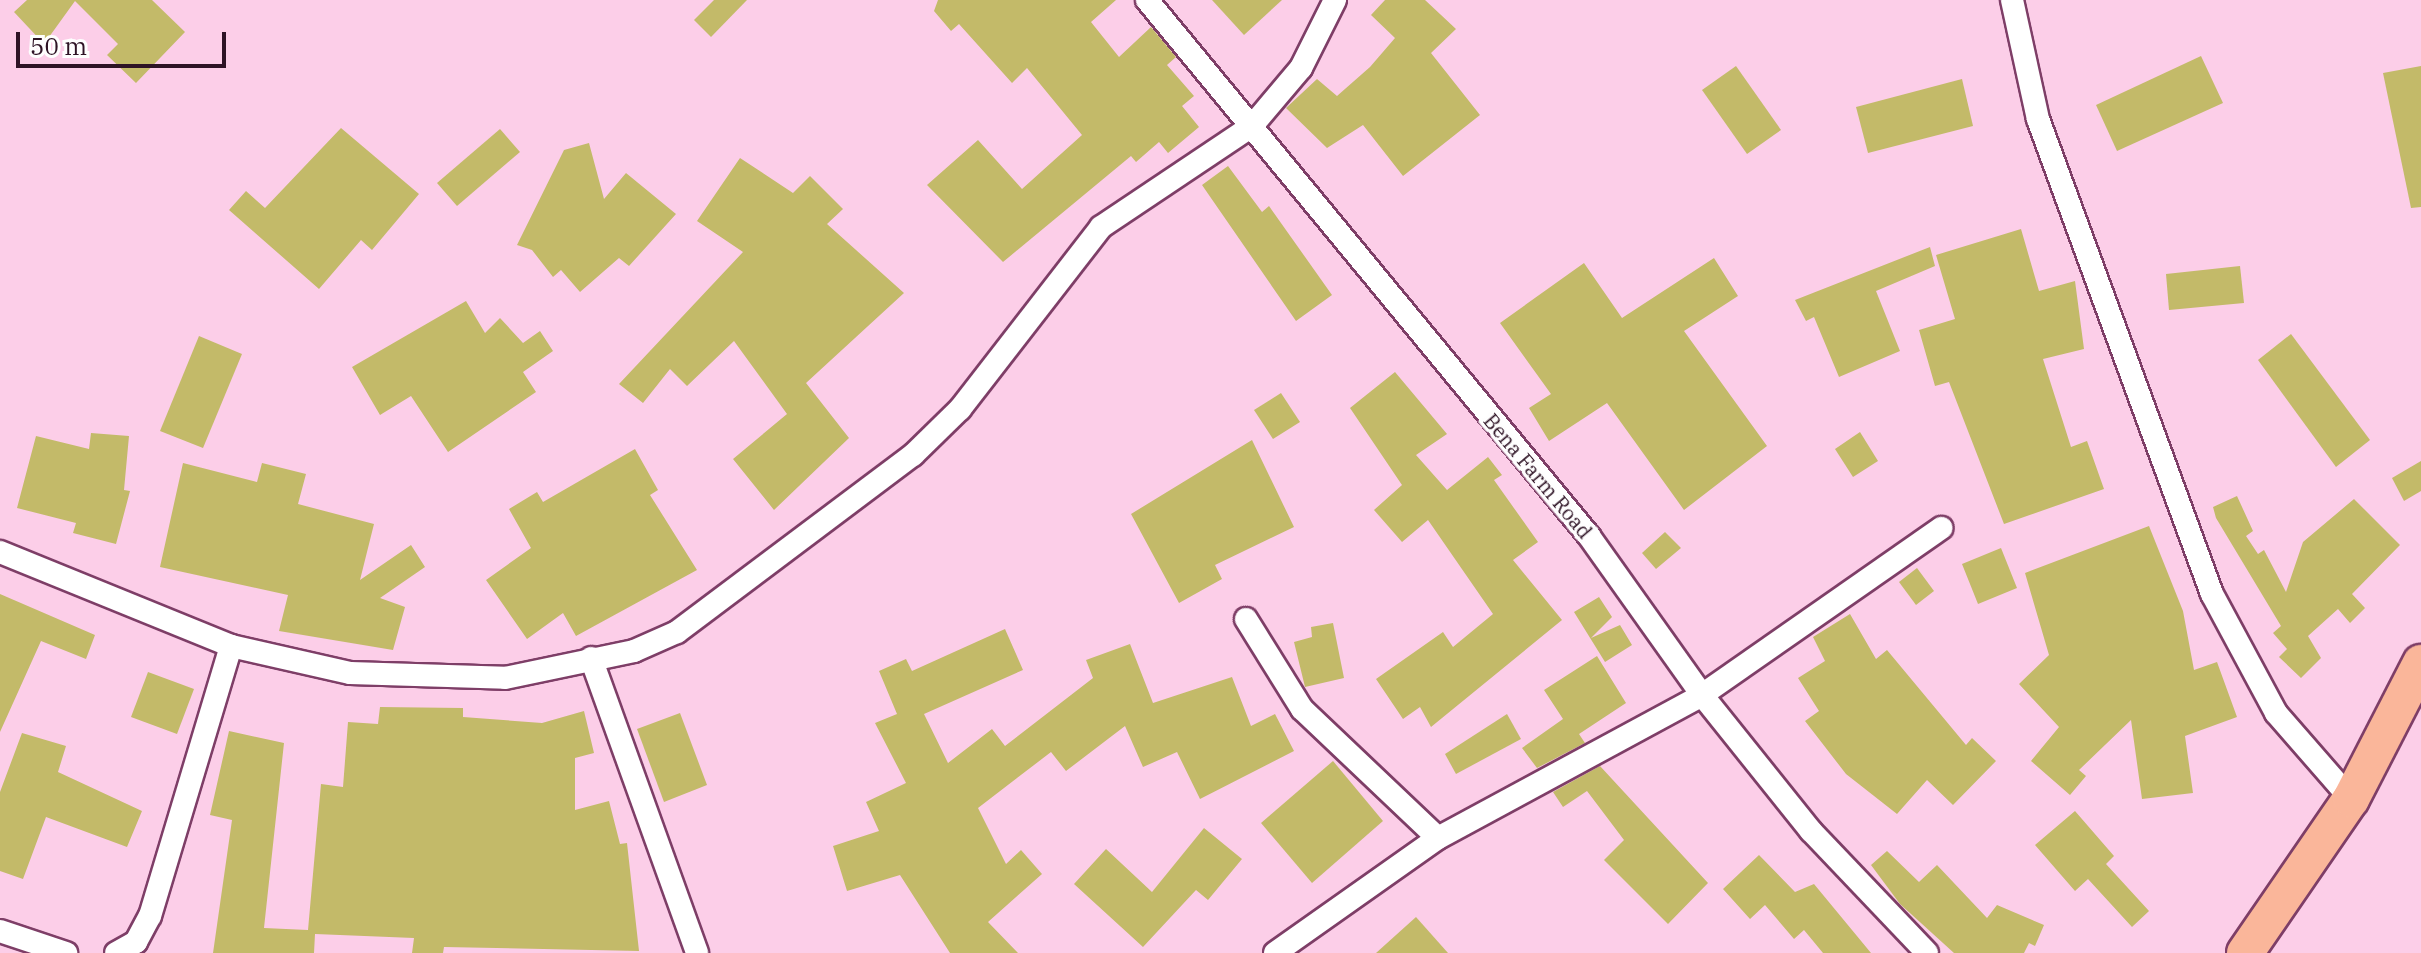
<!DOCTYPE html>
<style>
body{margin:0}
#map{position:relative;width:2421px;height:953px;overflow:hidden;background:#fccee8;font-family:"IBM Plex Serif",serif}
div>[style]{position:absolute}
.building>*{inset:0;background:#c3ba69}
.roads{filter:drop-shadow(2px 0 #7e3e67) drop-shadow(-2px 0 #7e3e67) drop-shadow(0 2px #7e3e67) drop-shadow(0 -2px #7e3e67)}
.minor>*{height:22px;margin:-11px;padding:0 11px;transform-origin:11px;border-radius:11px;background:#fff}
.primary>*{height:36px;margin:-18px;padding:0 18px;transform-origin:18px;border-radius:18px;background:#fab69a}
span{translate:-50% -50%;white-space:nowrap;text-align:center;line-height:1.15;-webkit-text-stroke:7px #fefefe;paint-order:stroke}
.street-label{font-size:20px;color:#2e1325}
.scale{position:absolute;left:16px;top:32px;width:210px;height:36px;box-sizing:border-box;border:4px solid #2e1325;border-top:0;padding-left:10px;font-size:24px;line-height:28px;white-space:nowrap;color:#2e1325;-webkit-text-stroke:6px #fefefe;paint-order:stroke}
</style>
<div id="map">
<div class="building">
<div style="clip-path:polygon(27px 0,152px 0,185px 32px,136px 83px,107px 55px,118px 44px,75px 1px,44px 44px,14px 12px)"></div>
<div style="clip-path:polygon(714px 0,747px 0,711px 37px,694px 20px)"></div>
<div style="clip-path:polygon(938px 0,1116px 0,1091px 22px,1119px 57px,1151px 27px,1176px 57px,1167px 65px,1194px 96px,1182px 106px,1199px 127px,1168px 153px,1159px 142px,1136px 162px,1131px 156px,1003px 262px,927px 185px,978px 140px,1022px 189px,1082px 135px,1027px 68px,1012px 83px,959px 24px,951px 31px,934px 11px)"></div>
<div style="clip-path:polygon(1212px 0,1282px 0,1244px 35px)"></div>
<div style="clip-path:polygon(1385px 0,1425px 0,1456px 29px,1431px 53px,1480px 115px,1403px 176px,1363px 125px,1327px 148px,1286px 108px,1317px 79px,1337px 96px,1370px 67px,1395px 38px,1371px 15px)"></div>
<div style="clip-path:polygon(2201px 56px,2223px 103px,2117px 151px,2096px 105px)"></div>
<div style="clip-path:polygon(1736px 66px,1781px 130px,1747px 154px,1702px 90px)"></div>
<div style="clip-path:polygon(2421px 66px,2421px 207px,2411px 208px,2383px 73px)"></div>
<div style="clip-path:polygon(1962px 79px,1973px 126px,1868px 153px,1856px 107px)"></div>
<div style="clip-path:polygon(341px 128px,419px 194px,372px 250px,361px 240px,319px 289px,229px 210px,246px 191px,265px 208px)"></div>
<div style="clip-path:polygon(500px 129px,520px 152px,457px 206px,437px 183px)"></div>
<div style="clip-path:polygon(589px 143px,604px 199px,626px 173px,676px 214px,629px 266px,619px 258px,580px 292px,561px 270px,553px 277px,532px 250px,517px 245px,564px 150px)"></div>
<div style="clip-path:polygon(740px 158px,793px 193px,810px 176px,843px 209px,827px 224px,904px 293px,806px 383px,849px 438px,774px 510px,733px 459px,787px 414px,734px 341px,687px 386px,670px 369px,643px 403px,619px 384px,743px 252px,697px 221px)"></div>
<div style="clip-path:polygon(1228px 166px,1262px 212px,1269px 206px,1332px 295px,1296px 321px,1202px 185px)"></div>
<div style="clip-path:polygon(2021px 229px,2039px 291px,2075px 281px,2084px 349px,2043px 359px,2071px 447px,2087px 441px,2104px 489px,2004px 524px,1949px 382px,1935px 386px,1919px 330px,1955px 319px,1936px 255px)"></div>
<div style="clip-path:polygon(1930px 247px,1935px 266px,1876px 291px,1900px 351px,1839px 377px,1814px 317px,1806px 321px,1795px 300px)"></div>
<div style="clip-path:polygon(1714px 258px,1738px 296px,1684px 331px,1767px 446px,1684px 510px,1607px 403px,1549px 441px,1529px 408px,1551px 394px,1500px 323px,1584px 263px,1622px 318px)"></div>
<div style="clip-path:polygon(2240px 266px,2244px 303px,2169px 310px,2166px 274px)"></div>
<div style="clip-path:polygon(466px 301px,485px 333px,500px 318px,523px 343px,540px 331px,553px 351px,523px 372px,536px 392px,448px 452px,411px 396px,380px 415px,352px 367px)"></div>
<div style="clip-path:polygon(2291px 334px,2370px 440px,2336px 467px,2258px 360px)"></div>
<div style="clip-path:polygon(199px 336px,242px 354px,203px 448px,160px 431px)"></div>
<div style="clip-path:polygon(1395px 372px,1447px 434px,1416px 455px,1447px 490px,1488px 457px,1502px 475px,1494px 480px,1538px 542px,1513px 560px,1562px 620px,1431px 727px,1420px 707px,1403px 719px,1376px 679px,1443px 632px,1453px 647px,1493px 614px,1428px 520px,1402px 542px,1374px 510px,1402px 485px,1350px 408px)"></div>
<div style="clip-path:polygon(1281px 393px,1300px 422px,1273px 439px,1254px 410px)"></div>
<div style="clip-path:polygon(1860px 432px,1878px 461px,1853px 477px,1835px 449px)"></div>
<div style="clip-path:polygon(91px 433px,129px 436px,124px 490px,130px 491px,116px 544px,73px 533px,76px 523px,17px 508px,36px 436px,89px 449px)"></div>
<div style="clip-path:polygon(1252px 440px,1294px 527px,1215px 565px,1222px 579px,1179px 603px,1131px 514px)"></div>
<div style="clip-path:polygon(635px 449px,658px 490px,650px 495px,697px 570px,576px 636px,563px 613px,527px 639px,486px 580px,531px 548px,509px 509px,537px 492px,543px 502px)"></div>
<div style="clip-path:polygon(2421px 461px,2421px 491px,2404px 501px,2392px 478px)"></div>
<div style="clip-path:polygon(183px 463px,257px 482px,262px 463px,306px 474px,298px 504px,374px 524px,360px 580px,411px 545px,425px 567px,380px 598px,405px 607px,393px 650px,279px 631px,288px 595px,160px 567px)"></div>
<div style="clip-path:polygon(2237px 496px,2253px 531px,2246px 536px,2258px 554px,2264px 550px,2286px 592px,2303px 542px,2354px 499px,2400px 545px,2352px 594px,2365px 608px,2350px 623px,2338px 609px,2308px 636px,2321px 658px,2301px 678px,2279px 657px,2287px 649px,2273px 633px,2281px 626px,2216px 518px,2213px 507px)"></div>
<div style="clip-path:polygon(2149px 526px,2183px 611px,2194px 670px,2217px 662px,2237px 717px,2185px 736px,2193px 793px,2142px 799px,2131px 720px,2079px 770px,2086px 776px,2070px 795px,2031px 761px,2059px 727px,2019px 684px,2049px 655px,2025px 573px)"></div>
<div style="clip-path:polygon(1665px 532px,1681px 548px,1656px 569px,1642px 553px)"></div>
<div style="clip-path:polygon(2001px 548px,2017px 588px,1978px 604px,1962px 564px)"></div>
<div style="clip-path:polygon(1917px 568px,1934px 591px,1916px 605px,1899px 582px)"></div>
<div style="clip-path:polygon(0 594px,95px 635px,86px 659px,41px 641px,0 732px)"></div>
<div style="clip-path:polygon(1599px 597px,1612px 617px,1591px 638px,1620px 625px,1632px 645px,1605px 662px,1574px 612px)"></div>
<div style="clip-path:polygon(1850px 614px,1876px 659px,1887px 650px,1966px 745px,1972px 738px,1996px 761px,1953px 805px,1927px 780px,1897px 814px,1846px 774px,1805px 721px,1819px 711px,1798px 678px,1825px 661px,1813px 637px)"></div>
<div style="clip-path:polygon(1333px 623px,1344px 678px,1305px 687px,1294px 642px,1312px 637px,1311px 627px)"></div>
<div style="clip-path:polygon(1005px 629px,1023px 670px,924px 714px,948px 763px,992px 729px,1005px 746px,1093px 678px,1086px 660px,1130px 644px,1153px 703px,1232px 677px,1251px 726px,1275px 714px,1294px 751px,1200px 799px,1177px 752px,1143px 767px,1125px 726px,1066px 771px,1051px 752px,978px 808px,1006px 864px,1021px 850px,1042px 874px,988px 922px,1018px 953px,950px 953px,900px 875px,847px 891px,833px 846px,879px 831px,866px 802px,906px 783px,875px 723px,897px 714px,879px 671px,906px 659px,912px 671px)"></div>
<div style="clip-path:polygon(1597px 656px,1626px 703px,1579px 734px,1585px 743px,1537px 768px,1522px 748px,1563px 719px,1544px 690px)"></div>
<div style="clip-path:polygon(148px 672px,194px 689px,177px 734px,131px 717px)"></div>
<div style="clip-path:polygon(380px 707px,463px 708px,463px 717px,542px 723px,584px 711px,594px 753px,575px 758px,575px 810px,609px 801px,620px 844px,627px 843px,639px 951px,444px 947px,443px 953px,412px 953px,414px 938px,315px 934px,314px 953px,213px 953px,232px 820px,210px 815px,229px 731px,284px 743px,264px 928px,308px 930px,321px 784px,343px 787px,348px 722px,378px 724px)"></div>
<div style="clip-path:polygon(680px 713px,707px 785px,664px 802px,637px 729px)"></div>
<div style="clip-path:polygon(1507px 714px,1521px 739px,1456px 774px,1445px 754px)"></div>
<div style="clip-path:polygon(22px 733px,66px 746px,58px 772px,142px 811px,127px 847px,46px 817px,23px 879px,0 871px,0 792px)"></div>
<div style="clip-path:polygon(1333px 761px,1383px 821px,1312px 883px,1261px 823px)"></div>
<div style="clip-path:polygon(1600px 766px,1708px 883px,1668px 924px,1604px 860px,1624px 840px,1587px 791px,1563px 807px,1553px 792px)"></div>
<div style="clip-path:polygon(2075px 811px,2114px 856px,2106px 864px,2149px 911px,2132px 927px,2088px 879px,2075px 891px,2035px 845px)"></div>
<div style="clip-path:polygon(1204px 828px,1242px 859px,1208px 900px,1196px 890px,1143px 947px,1074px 884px,1106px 849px,1152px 892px)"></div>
<div style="clip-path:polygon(1887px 851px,1919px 882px,1937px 865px,1987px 918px,1997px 905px,2044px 925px,2035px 946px,2029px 943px,2024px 953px,1954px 953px,1900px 904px,1871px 865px)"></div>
<div style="clip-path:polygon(1759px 855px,1795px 892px,1814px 884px,1871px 953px,1823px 953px,1804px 930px,1794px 939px,1765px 905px,1750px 919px,1723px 889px)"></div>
<div style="clip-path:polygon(1416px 917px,1448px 953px,1376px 953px)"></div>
</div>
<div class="roads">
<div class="minor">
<div style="left:1147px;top:0;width:695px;rotate:50.49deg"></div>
<div style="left:1589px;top:536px;width:195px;rotate:54.6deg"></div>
<div style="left:1702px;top:695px;width:174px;rotate:51.3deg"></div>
<div style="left:1811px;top:831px;width:168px;rotate:46.4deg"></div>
<div style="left:2012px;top:0;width:122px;rotate:77.7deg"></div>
<div style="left:2038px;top:119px;width:506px;rotate:69.88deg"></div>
<div style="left:2212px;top:594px;width:135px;rotate:61.7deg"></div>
<div style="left:2276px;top:713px;width:114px;rotate:48.9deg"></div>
<div style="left:0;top:552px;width:249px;rotate:22.1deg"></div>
<div style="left:231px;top:646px;width:122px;rotate:12.8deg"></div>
<div style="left:350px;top:673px;width:155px;rotate:1.8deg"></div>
<div style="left:505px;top:678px;width:132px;rotate:-11.8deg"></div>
<div style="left:634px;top:651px;width:47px;rotate:-23.8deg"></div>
<div style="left:677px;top:632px;width:295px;rotate:-36.9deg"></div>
<div style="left:913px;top:455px;width:66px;rotate:-44.4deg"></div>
<div style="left:960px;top:409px;width:230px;rotate:-52.2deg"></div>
<div style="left:1101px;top:227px;width:182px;rotate:-33.8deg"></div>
<div style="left:1252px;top:126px;width:76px;rotate:-49.8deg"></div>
<div style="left:1301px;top:68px;width:76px;rotate:-63.4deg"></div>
<div style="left:1246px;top:619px;width:106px;rotate:58.1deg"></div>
<div style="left:1302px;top:709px;width:187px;rotate:43.5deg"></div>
<div style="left:591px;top:658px;width:313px;rotate:70.2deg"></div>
<div style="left:0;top:931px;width:70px;rotate:18.4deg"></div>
<div style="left:116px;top:953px;width:23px;rotate:-29deg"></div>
<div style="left:136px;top:942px;width:30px;rotate:-62deg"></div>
<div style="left:150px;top:916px;width:282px;rotate:-73.3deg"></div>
<div style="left:1275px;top:953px;width:199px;rotate:-35.2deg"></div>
<div style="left:1438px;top:838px;width:300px;rotate:-28.4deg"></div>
<div style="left:1702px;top:695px;width:292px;rotate:-34.9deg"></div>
</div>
<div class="primary">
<div style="left:2245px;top:953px;width:187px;rotate:-55.5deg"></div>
<div style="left:2351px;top:799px;width:153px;rotate:-62.8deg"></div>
</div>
</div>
<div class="street-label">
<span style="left:1538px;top:476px;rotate:50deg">Bena Farm Road</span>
</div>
<div class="scale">50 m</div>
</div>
